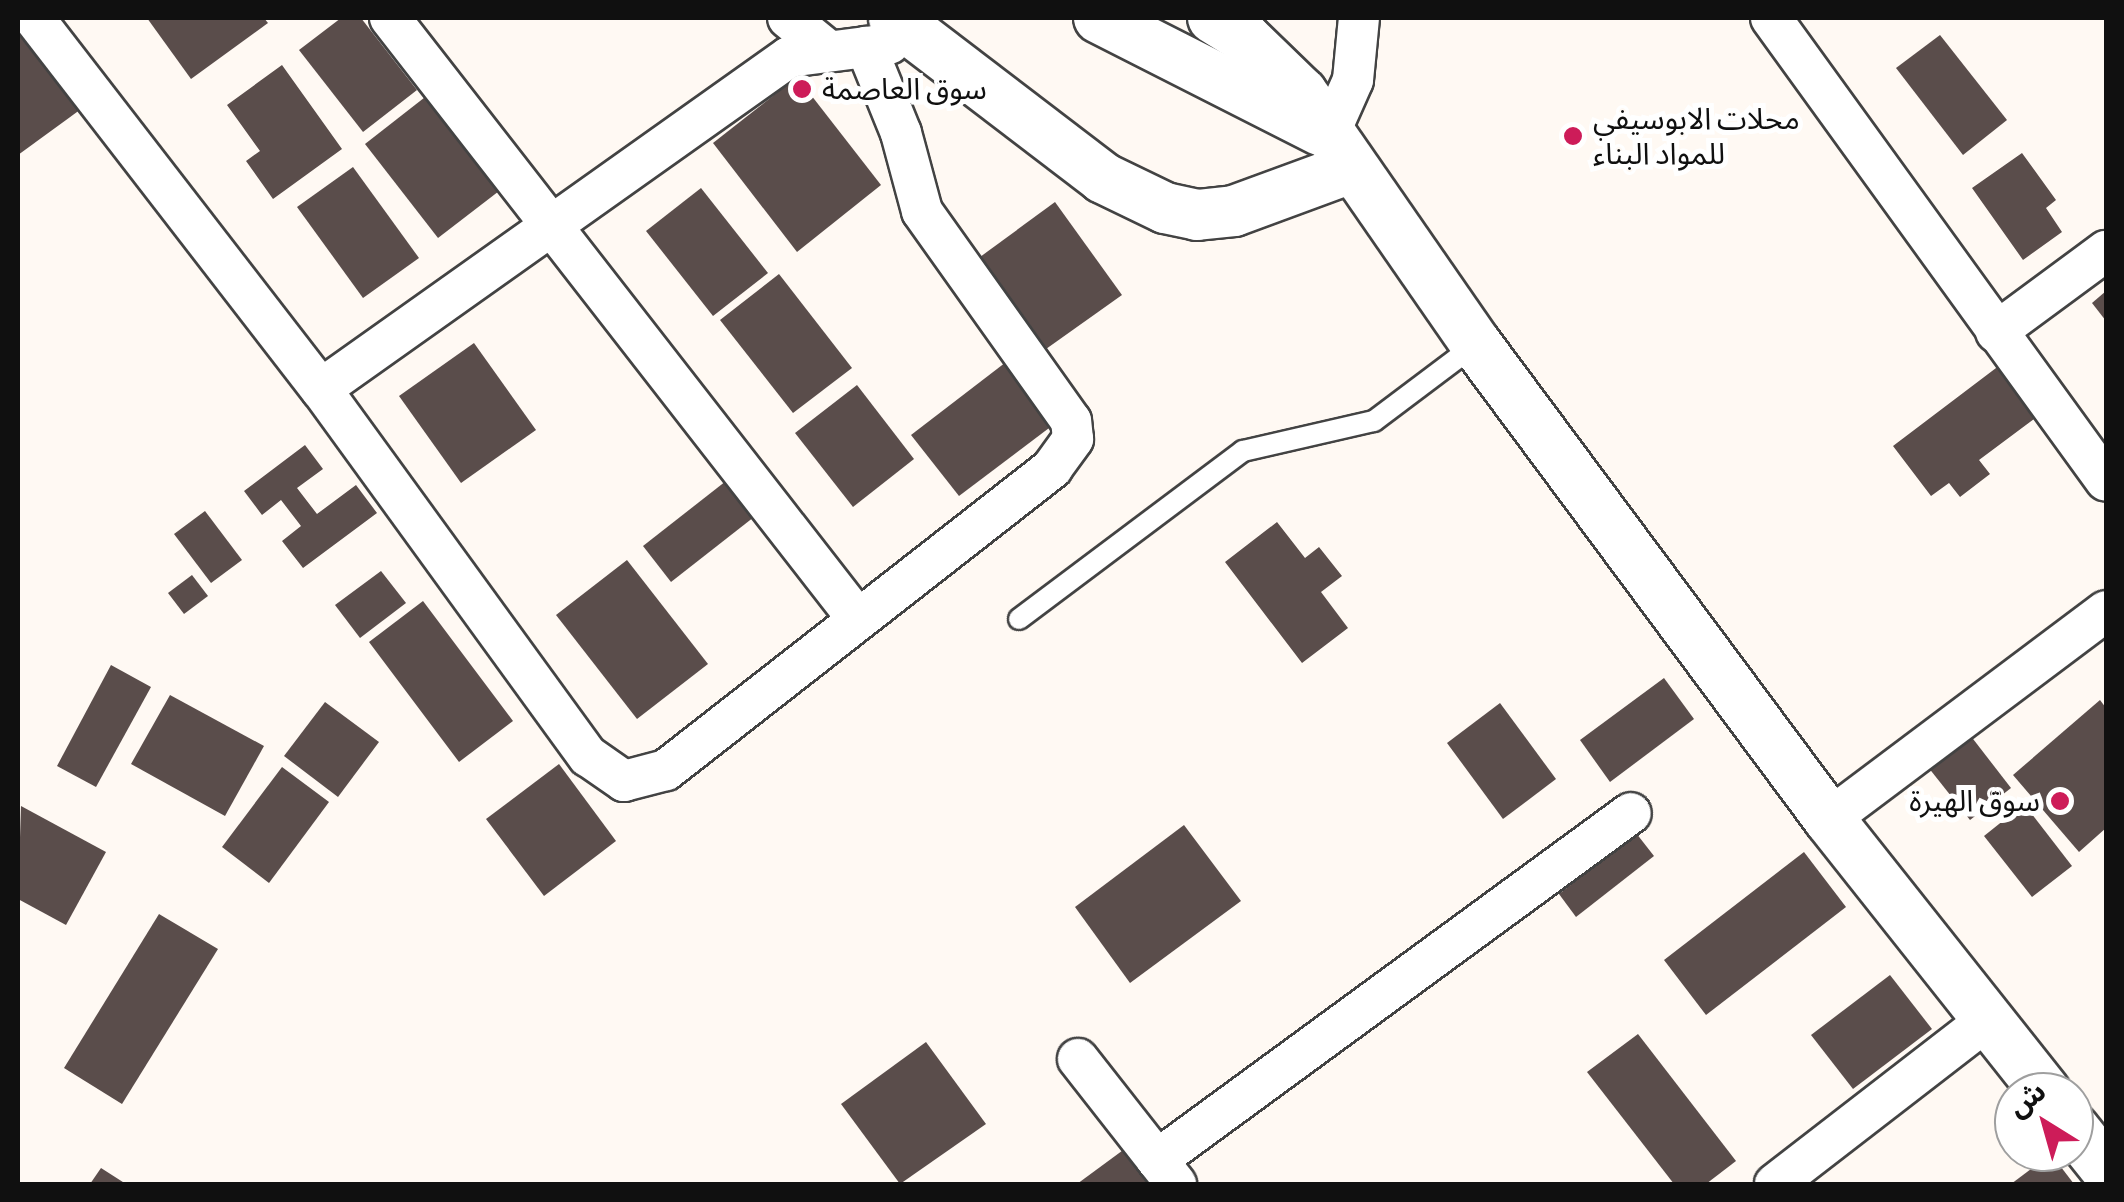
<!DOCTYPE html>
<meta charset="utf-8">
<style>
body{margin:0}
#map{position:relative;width:2124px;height:1202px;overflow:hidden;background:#fff9f3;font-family:"Crimson Pro","Noto Sans Arabic",serif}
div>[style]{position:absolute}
.building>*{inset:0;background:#5a4d4b}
.roads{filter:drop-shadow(2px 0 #434343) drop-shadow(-2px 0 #434343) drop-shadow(0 2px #434343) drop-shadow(0 -2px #434343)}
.service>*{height:20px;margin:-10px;padding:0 10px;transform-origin:10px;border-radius:10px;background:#fff}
.minor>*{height:40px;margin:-20px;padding:0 20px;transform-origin:20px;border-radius:20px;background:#fff}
.tertiary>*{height:50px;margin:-25px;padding:0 25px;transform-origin:25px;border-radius:25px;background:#fff}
.dots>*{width:28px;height:28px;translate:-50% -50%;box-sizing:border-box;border:5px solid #fff;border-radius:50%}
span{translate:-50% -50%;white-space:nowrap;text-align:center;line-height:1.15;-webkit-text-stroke:10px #fff;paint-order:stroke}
.poi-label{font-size:30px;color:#101010}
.left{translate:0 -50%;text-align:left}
.right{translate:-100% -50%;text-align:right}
.frame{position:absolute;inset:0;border:20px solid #101010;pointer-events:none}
.north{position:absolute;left:1994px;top:1072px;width:100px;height:100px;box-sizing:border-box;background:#fff;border:2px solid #9f9f9f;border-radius:50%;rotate:323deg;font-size:28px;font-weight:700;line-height:40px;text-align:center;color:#101010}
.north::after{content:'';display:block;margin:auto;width:35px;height:45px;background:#cd1c59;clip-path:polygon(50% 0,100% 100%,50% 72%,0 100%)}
</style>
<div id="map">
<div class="building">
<div style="clip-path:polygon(147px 18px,264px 18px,268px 23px,191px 79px)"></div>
<div style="clip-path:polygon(341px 18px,361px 18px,417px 90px,363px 132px,299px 50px)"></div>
<div style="clip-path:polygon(18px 23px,88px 104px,18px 155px)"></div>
<div style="clip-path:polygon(1940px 35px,2007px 120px,1963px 155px,1896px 68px)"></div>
<div style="clip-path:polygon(282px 65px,342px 149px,273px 199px,246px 161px,260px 151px,227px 105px)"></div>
<div style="clip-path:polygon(797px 77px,881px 185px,797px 252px,713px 143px)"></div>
<div style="clip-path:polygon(429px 94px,503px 188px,438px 238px,365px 144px)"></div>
<div style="clip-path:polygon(2022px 153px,2056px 200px,2046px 208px,2062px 232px,2023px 260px,1972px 188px)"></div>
<div style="clip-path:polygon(353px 167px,419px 258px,363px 298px,297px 207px)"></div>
<div style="clip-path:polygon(701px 188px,768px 273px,713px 316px,646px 231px)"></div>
<div style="clip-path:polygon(1055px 202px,1122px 295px,1046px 349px,980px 257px)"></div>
<div style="clip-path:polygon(779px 274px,852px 368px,793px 413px,720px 320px)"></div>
<div style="clip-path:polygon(2106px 291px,2106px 321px,2092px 303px)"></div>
<div style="clip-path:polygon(474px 343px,536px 430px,461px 483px,399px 396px)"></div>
<div style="clip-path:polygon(1010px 359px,1057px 422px,959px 496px,911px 435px)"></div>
<div style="clip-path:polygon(2000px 365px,2038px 416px,1979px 460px,1990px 474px,1960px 497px,1949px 483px,1931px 496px,1893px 446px)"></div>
<div style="clip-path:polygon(857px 385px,914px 459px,853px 507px,795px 433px)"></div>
<div style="clip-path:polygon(305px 445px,323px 469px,297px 488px,317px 514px,356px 485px,377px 513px,303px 568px,282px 541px,301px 526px,281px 500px,262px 515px,244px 491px)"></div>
<div style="clip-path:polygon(726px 481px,754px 517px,671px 582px,643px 546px)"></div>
<div style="clip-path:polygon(205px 511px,242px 560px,211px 583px,174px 534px)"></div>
<div style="clip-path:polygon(1277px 522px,1305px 558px,1319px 547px,1342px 576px,1321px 592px,1348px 628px,1302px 663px,1225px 562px)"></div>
<div style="clip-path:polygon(627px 560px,708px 664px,637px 719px,556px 615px)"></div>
<div style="clip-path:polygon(381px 571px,406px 603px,360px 638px,335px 605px)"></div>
<div style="clip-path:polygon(192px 575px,208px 596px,184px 614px,168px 593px)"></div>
<div style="clip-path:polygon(423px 601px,513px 721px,459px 762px,369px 642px)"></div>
<div style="clip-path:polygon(111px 665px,151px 687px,96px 787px,57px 766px)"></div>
<div style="clip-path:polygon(1664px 678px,1694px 719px,1610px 782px,1580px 740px)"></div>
<div style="clip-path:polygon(170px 695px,264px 746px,225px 816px,131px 764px)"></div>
<div style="clip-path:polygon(2100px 700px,2106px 708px,2106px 828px,2079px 852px,2013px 775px)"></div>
<div style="clip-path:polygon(325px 702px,379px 742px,338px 797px,284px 756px)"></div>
<div style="clip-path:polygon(1500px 703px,1556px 779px,1503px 819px,1447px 743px)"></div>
<div style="clip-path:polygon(1970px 735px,2011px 788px,1970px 820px,1928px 767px)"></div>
<div style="clip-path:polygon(559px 764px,616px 841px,544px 896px,486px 819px)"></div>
<div style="clip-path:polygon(282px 767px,329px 802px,269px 883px,222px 847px)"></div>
<div style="clip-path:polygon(2024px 804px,2072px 866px,2032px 897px,1984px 836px)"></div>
<div style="clip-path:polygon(21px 806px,106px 852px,66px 925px,18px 899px)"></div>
<div style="clip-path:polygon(1184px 825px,1241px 901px,1130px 983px,1075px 907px)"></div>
<div style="clip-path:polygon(1636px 833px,1654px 856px,1576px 917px,1559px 894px)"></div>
<div style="clip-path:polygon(1804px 852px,1846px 907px,1706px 1015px,1664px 960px)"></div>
<div style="clip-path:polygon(159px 914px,218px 949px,122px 1104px,64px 1068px)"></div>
<div style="clip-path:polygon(1890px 975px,1932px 1029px,1853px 1089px,1811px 1035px)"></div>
<div style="clip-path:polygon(1638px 1034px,1736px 1161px,1706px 1184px,1674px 1184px,1587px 1072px)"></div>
<div style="clip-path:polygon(926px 1042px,986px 1124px,900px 1184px,841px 1104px)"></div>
<div style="clip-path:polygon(1130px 1145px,1159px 1184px,1077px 1184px)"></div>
<div style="clip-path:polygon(2051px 1154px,2074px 1184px,2011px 1184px)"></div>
<div style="clip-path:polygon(101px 1168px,126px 1184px,90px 1184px)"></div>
</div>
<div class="roads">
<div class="service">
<div style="left:1019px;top:619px;width:280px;rotate:-36.9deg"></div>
<div style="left:1243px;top:451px;width:134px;rotate:-12.9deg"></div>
<div style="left:1374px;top:421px;width:126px;rotate:-37deg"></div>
</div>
<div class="minor">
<div style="left:34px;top:18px;width:469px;rotate:52.3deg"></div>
<div style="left:321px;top:389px;width:454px;rotate:54deg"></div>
<div style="left:588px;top:756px;width:44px;rotate:34.8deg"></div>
<div style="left:624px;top:781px;width:43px;rotate:-14.7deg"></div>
<div style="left:666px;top:770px;width:490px;rotate:-38deg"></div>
<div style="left:1052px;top:468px;width:36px;rotate:-54deg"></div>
<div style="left:1073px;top:439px;width:18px;rotate:-96deg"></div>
<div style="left:1071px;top:421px;width:257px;rotate:-125.4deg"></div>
<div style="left:922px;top:211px;width:81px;rotate:-105.1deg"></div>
<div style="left:901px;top:133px;width:93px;rotate:-112.1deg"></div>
<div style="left:390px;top:18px;width:760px;rotate:52.11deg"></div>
<div style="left:788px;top:18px;width:48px;rotate:39deg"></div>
<div style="left:1771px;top:18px;width:571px;rotate:54.11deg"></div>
<div style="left:1329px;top:134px;width:59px;rotate:-66deg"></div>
<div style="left:1353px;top:80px;width:62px;rotate:-84.5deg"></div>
<div style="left:1996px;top:332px;width:137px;rotate:-36.4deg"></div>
<div style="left:321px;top:389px;width:574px;rotate:-35.35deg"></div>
<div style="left:789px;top:57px;width:101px;rotate:-7.4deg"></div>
<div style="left:1829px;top:819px;width:346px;rotate:-36.9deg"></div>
<div style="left:1078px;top:1059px;width:159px;rotate:51.9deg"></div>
<div style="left:1157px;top:1160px;width:587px;rotate:-36.21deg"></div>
<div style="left:1775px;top:1184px;width:268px;rotate:-37.7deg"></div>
</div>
<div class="tertiary">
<div style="left:894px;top:18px;width:263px;rotate:37.4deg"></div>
<div style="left:1103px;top:178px;width:69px;rotate:25.8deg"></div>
<div style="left:1165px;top:208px;width:33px;rotate:12deg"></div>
<div style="left:1197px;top:215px;width:37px;rotate:-6deg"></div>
<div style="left:1234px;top:211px;width:125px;rotate:-20.2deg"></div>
<div style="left:1099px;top:18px;width:248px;rotate:26.9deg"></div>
<div style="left:1213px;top:18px;width:38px;rotate:32deg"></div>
<div style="left:1245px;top:38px;width:79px;rotate:44deg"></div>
<div style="left:1302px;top:93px;width:305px;rotate:55.3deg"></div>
<div style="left:1476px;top:344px;width:592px;rotate:53.38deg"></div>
<div style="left:1829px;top:819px;width:348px;rotate:51.6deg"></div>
<div style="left:2074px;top:1129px;width:51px;rotate:51.3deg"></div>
</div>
</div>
<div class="dots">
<div style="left:802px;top:89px;background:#cd1c59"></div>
<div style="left:1573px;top:136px;background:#cd1c59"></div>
<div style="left:2060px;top:801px;background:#cd1c59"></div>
</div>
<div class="poi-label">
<span class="left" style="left:822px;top:89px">سوق العاصمة</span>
<span class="left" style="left:1593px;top:136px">محلات الابوسيفي<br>للمواد البناء</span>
<span class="right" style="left:2040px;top:801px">سوق الهيرة</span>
</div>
<div class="frame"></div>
<div class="north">ش</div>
</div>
